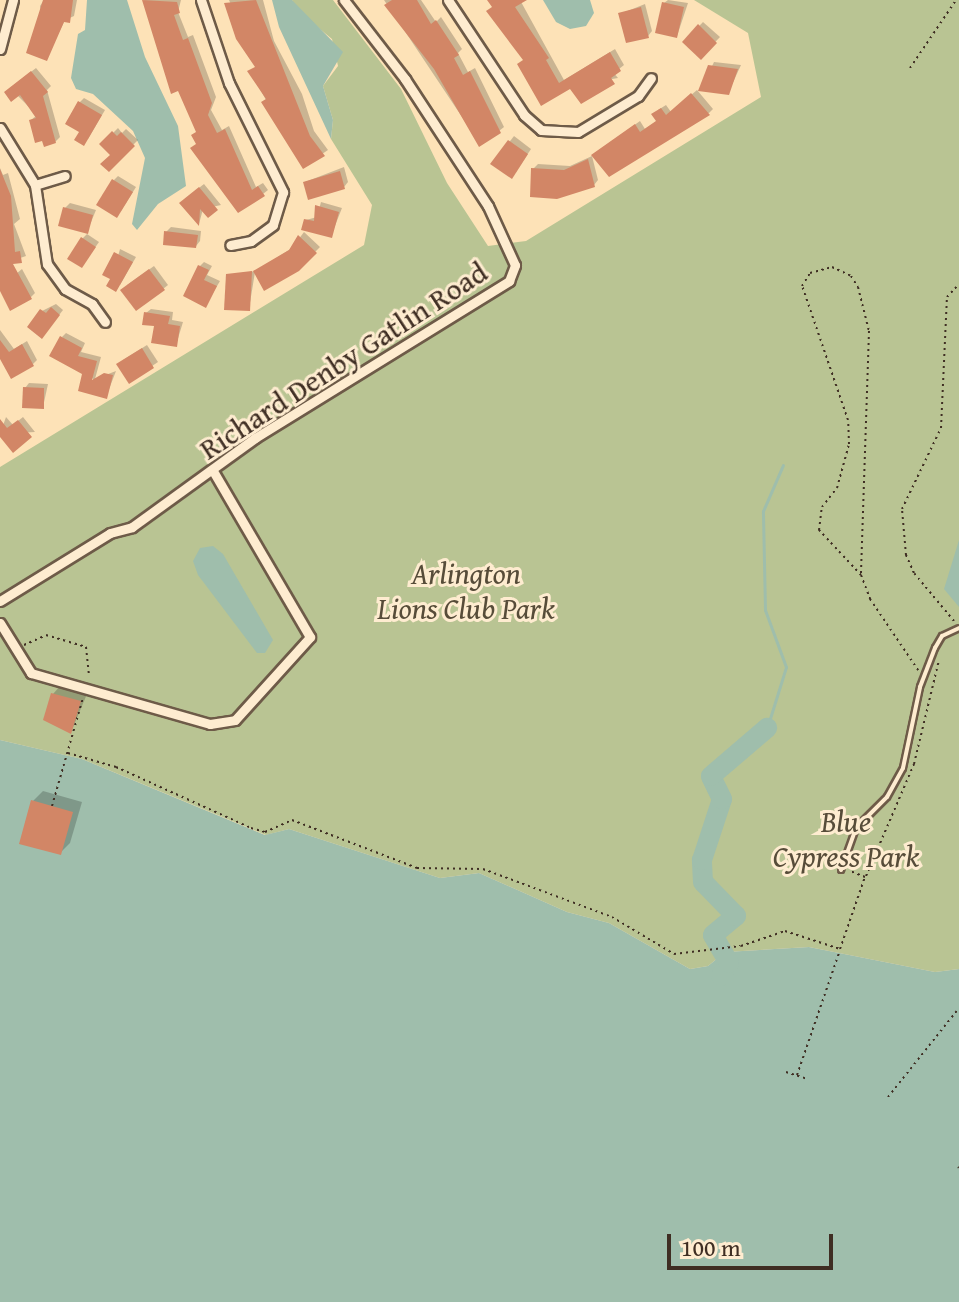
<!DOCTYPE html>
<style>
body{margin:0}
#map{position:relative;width:959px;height:1302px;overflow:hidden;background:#fde2b7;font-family:"Gentium Book Plus",serif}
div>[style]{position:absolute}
.green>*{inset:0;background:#b9c493}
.water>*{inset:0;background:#9fbeac}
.shadow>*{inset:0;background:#0003}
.stream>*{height:3px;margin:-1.5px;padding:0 1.5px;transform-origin:1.5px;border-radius:1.5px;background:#9fbeac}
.river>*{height:20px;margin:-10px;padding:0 10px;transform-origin:10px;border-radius:10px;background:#9fbeac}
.building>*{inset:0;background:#d28666}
.path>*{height:2px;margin-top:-1px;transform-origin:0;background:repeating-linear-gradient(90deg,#3f2e23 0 2px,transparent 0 6px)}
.roads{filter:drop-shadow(2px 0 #6e5b48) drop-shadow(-2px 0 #6e5b48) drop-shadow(0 2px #6e5b48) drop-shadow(0 -2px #6e5b48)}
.service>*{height:4px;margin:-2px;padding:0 2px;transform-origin:2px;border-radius:2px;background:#feecd0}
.minor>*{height:9px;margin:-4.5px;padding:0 4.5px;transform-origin:4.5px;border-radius:4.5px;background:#feecd0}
span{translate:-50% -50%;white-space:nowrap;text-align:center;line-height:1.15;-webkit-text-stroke:6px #feecd0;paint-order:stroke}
.street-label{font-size:30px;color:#3f2e23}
.park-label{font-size:30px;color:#574c39;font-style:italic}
.scale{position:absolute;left:667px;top:1234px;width:166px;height:36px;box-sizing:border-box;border:4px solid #3f2e23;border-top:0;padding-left:10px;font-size:24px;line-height:28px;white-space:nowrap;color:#3f2e23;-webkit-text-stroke:6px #feecd0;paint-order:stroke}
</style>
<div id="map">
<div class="green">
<div style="clip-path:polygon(292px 0,333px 0,401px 89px,447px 183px,488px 246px,526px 241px,761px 97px,748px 33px,694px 0,959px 0,959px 969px,935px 972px,809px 947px,725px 952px,708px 966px,690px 969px,609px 923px,567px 912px,479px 873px,440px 878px,289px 829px,266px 835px,82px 759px,0 740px,0 467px,364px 245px,372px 205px,331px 139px,333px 120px,323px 86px,338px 66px,332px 39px,296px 9px)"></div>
</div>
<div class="water">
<div style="clip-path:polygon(87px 0,127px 0,145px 57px,178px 126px,186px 186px,158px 204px,137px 230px,132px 224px,145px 158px,133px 131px,93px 94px,76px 89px,71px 78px,78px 34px,85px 30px)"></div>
<div style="clip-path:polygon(272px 0,292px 0,343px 52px,323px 86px,333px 120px,331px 139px,279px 27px)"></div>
<div style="clip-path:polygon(543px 0,590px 0,594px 13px,586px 26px,570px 29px,556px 22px)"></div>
<div style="clip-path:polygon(959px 540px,959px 607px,944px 589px)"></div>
<div style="clip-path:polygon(213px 546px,223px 554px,273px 640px,265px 653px,257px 653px,198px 575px,193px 561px,200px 548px)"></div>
<div style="clip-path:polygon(0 740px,82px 759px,265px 835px,289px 829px,440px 878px,479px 873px,567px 912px,609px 923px,690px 969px,708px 966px,725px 952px,809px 947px,935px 972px,959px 969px,959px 1302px,0 1302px)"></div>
</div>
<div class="shadow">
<div style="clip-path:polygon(44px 0,77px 0,74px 16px,65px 20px,46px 59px,40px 6px)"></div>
<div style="clip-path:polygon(144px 0,181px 0,178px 12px,188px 37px,193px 35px,216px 97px,211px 110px,222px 130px,229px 126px,256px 187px,263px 183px,268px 190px,263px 194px,230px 201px,198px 143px,198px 130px,179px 88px,172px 91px)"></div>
<div style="clip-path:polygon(229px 0,263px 0,274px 41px,302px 94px,314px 131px,328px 150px,303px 167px,250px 71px,257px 66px)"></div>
<div style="clip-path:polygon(384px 0,421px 0,436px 22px,441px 17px,462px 49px,458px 53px,468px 72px,475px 68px,504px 127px,499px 131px,480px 144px)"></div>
<div style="clip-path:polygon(489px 0,520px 0,564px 80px,615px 49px,624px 65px,614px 73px,618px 78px,571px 86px,542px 103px,525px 59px)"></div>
<div style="clip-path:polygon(668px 0,688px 3px,677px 36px,664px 3px)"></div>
<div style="clip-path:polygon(645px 4px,652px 31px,648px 36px,620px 14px)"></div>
<div style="clip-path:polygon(703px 22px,720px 37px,701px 57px,684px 42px)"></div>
<div style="clip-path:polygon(714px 62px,741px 65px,728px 93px,701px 89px)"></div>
<div style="clip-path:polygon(36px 68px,51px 86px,47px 90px,60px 137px,55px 142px,31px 120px,37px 115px,10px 88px)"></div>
<div style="clip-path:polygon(697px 90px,713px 109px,709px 113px,598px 151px,640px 121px,645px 129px,658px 120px,658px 110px,666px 105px,671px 112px)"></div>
<div style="clip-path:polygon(84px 98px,105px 110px,88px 139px,81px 131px,79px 103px)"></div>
<div style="clip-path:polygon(118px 128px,122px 133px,126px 129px,138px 140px,109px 169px,112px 155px,102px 144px)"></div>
<div style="clip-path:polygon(514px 136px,531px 149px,516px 172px,493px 163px)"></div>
<div style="clip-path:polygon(592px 156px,598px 180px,594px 185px,533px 169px,538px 164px,570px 166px)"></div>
<div style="clip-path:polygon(344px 167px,348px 182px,344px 187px,305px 182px)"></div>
<div style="clip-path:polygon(0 168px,3px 175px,8px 173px,20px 219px,14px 224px,26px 256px,0 265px)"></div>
<div style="clip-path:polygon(118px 176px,136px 187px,121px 211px,114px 180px)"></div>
<div style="clip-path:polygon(204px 184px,221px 205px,203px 209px,199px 224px,186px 198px)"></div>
<div style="clip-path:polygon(321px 202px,342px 208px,331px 236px,306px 220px,317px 217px)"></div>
<div style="clip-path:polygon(70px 203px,96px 210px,87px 232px,65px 208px)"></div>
<div style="clip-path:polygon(171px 227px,201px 231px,200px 241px,196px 246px,166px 232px)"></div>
<div style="clip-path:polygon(304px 232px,320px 247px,298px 269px,255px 272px,249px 309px,228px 275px,256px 271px,292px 248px)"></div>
<div style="clip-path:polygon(87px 234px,99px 242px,82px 266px,82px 239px)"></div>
<div style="clip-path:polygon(120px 249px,136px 257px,120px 285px,112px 278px)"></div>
<div style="clip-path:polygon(204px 262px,212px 266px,207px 275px,220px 281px,206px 305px,200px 266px)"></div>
<div style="clip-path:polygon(154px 266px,168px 285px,163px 289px,127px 285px)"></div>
<div style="clip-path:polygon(22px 269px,35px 293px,31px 297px,0 287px)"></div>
<div style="clip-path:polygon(56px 304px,63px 310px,46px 332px,42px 311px)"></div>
<div style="clip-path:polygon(151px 309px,173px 312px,172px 320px,183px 322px,176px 345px,146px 313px)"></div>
<div style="clip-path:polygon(0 330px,14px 349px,27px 341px,37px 360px,33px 364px,0 355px)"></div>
<div style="clip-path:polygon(66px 333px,85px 343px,81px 352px,101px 357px,95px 379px,116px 371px,106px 397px,62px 337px)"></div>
<div style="clip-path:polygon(147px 345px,158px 362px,130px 381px,123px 360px)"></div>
<div style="clip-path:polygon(29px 383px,48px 384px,43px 407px,25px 388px)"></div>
<div style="clip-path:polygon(6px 417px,13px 425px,23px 417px,35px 432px,0 434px)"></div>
<div style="clip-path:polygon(60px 686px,87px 694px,71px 732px,53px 694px)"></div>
<div style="clip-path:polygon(43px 791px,82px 802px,70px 843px,60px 853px,33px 801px)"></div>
</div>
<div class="stream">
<div style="left:767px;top:728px;width:64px;rotate:-72.7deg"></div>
<div style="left:786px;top:667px;width:61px;rotate:-110.2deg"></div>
<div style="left:765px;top:610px;width:99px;rotate:-91.2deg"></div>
<div style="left:763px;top:511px;width:50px;rotate:-66.5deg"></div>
</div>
<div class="river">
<div style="left:721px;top:976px;width:15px;rotate:-58deg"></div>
<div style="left:729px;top:963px;width:32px;rotate:-120deg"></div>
<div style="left:713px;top:935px;width:30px;rotate:-40deg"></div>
<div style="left:736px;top:916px;width:47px;rotate:-134.1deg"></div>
<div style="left:703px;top:882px;width:22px;rotate:-93deg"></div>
<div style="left:702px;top:860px;width:64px;rotate:-71.8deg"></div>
<div style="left:722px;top:799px;width:25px;rotate:-116deg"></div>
<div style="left:711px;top:776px;width:74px;rotate:-40.6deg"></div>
</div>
<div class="building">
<div style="clip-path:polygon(43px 0,73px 0,70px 23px,64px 22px,47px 61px,26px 53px)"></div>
<div style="clip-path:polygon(142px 0,177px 2px,180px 13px,174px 15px,183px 40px,188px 38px,212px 103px,208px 115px,217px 133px,225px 129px,252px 190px,258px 186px,265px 196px,238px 213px,190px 148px,196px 144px,191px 135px,196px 132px,178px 91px,171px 94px)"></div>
<div style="clip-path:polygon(256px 0,310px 136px,325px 156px,303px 169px,261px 102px,266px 99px,247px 71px,255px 67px,236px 39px,224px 3px)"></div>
<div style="clip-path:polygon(392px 0,417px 0,431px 24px,436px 20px,459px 55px,454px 58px,463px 75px,470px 71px,501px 133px,479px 147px,434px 69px,384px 5px)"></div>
<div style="clip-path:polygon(487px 0,527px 0,515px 7px,549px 58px,546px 60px,559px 83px,610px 52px,621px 71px,611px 78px,615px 84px,581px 104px,570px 89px,541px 106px,517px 64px,523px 60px,486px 11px,492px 7px)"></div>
<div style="clip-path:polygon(662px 2px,684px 7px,677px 38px,655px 33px)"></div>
<div style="clip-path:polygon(641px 7px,649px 38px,626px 43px,618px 13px)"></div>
<div style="clip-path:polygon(698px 24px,717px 43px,701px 60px,682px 42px)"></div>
<div style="clip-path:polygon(708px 65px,738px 69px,729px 95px,698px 91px)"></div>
<div style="clip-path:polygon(31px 71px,48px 92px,43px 96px,56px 143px,44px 147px,42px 141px,35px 143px,29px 120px,36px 118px,20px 95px,11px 102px,4px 92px)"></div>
<div style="clip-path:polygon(691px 93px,710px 115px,609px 177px,591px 155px,635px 124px,640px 132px,656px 121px,651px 114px,661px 108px,666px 115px)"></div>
<div style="clip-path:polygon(78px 101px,102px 115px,84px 146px,74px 140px,79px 132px,65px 124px)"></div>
<div style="clip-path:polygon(112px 131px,117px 136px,121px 132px,135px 146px,109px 172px,100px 164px,110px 155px,99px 144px)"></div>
<div style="clip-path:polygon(508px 140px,528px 154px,512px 179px,490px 164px)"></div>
<div style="clip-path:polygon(588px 159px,595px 187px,557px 199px,530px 197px,531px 168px,564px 170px)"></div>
<div style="clip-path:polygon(0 169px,11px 196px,15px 252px,20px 251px,22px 263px,13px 264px,32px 299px,10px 311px,0 291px)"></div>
<div style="clip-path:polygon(340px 171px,345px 189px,308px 200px,303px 182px)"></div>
<div style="clip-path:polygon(112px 179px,133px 192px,117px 218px,96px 205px)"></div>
<div style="clip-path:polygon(199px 187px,218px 210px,208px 218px,200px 209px,199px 226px,179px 203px)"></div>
<div style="clip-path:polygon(315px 205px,339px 212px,332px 238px,301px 230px,304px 219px,314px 221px)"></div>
<div style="clip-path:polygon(63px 207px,93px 215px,88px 234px,58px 226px)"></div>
<div style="clip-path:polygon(164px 231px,198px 235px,196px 248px,163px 245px)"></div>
<div style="clip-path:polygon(298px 235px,317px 253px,299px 271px,264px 291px,253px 271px,289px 250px)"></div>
<div style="clip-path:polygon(81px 237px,96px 247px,82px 268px,67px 259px)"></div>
<div style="clip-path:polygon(114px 252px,133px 262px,116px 292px,106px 286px,110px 279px,102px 275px)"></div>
<div style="clip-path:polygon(198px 265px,209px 270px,204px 280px,217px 286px,206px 308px,183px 296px)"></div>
<div style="clip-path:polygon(149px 269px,165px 290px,136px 311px,120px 290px)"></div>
<div style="clip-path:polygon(252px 271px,250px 311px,224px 310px,226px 274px)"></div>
<div style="clip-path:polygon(51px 307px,60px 315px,42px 339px,27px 327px,40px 309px,46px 313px)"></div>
<div style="clip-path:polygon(144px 312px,170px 316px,168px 324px,180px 326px,177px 347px,151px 343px,154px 326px,142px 325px)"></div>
<div style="clip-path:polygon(60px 336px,82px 348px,78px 356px,97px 361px,92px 380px,104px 373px,113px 375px,107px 399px,78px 391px,82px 374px,49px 356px)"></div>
<div style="clip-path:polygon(0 340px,9px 352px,22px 344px,34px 366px,11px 379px,0 359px)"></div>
<div style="clip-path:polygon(142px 348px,154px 368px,129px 384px,116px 364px)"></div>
<div style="clip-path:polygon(23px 387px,44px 388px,44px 409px,22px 408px)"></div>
<div style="clip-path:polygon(0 419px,7px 428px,18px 420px,32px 437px,13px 453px,0 437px)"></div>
<div style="clip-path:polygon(51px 693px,81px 701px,71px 734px,43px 720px)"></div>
<div style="clip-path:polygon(31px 800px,73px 812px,61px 855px,19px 844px)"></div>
</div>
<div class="path">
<div style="left:910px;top:68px;width:82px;rotate:-55.9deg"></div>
<div style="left:861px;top:575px;width:62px;rotate:-133deg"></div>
<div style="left:819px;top:530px;width:23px;rotate:-83deg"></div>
<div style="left:822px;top:507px;width:24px;rotate:-52deg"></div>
<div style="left:837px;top:488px;width:46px;rotate:-74.7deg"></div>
<div style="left:849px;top:444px;width:24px;rotate:-92deg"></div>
<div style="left:848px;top:420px;width:142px;rotate:-108.9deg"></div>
<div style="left:802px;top:286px;width:15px;rotate:-58deg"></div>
<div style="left:810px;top:273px;width:23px;rotate:-15deg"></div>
<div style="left:832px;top:267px;width:21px;rotate:25deg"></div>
<div style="left:851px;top:276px;width:13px;rotate:58deg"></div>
<div style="left:858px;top:287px;width:45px;rotate:76deg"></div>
<div style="left:869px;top:331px;width:244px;rotate:91.9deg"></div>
<div style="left:861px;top:575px;width:26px;rotate:69deg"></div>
<div style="left:870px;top:599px;width:86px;rotate:55.9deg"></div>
<div style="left:954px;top:621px;width:62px;rotate:-129.8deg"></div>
<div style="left:914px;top:573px;width:20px;rotate:-114deg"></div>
<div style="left:906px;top:555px;width:46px;rotate:-95deg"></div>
<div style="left:902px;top:509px;width:90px;rotate:-64.3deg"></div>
<div style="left:941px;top:428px;width:131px;rotate:-87.4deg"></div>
<div style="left:947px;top:297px;width:18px;rotate:-47deg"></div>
<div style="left:24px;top:645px;width:24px;rotate:-24deg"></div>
<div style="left:46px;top:635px;width:42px;rotate:16.7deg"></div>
<div style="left:86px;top:647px;width:30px;rotate:84deg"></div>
<div style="left:68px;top:753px;width:50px;rotate:16.3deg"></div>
<div style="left:116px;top:767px;width:148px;rotate:24.3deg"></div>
<div style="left:251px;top:828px;width:15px;rotate:16deg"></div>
<div style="left:265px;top:832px;width:30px;rotate:-24deg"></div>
<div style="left:292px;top:820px;width:134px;rotate:21deg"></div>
<div style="left:417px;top:868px;width:66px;rotate:0.9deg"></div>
<div style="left:483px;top:869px;width:138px;rotate:20.4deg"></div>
<div style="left:612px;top:917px;width:72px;rotate:30.8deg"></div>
<div style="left:674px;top:954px;width:67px;rotate:-6.8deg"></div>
<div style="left:741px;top:946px;width:46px;rotate:-18.8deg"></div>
<div style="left:785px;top:931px;width:58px;rotate:18.1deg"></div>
<div style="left:840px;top:949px;width:76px;rotate:-70.9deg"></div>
<div style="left:865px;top:877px;width:16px;rotate:-158deg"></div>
<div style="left:52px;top:806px;width:112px;rotate:-74deg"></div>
<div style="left:866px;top:876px;width:122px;rotate:-66.8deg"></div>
<div style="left:914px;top:764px;width:107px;rotate:-76.5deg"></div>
<div style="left:786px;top:1072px;width:23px;rotate:18deg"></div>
<div style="left:797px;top:1075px;width:132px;rotate:-71deg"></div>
<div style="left:888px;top:1097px;width:114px;rotate:-51.4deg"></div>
<div style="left:958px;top:1167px;width:1px;rotate:45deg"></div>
</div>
<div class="roads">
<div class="service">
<div style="left:841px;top:870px;width:45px;rotate:-70.3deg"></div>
<div style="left:856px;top:828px;width:44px;rotate:-45deg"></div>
<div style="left:887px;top:797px;width:33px;rotate:-61deg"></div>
<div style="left:903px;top:768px;width:83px;rotate:-78.1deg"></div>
<div style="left:920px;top:687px;width:42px;rotate:-69deg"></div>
<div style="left:935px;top:648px;width:14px;rotate:-60deg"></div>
<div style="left:942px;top:636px;width:19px;rotate:-25deg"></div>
</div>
<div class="minor">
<div style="left:201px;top:0;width:88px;rotate:71.4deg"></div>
<div style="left:229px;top:83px;width:122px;rotate:63.6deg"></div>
<div style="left:283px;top:192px;width:34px;rotate:107deg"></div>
<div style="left:273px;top:225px;width:27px;rotate:144deg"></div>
<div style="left:251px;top:241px;width:21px;rotate:169deg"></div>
<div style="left:448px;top:0;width:138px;rotate:56.5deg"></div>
<div style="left:524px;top:115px;width:23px;rotate:41deg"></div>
<div style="left:541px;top:130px;width:37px;rotate:3deg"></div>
<div style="left:578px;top:132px;width:70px;rotate:-31deg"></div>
<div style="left:638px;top:96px;width:22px;rotate:-54deg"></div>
<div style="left:0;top:49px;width:51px;rotate:-75.1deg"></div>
<div style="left:0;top:128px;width:67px;rotate:58.4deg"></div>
<div style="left:35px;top:185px;width:80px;rotate:81.4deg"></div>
<div style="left:47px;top:264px;width:31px;rotate:54deg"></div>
<div style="left:65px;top:289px;width:31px;rotate:29deg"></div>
<div style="left:92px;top:304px;width:22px;rotate:54deg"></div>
<div style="left:35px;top:185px;width:31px;rotate:-17deg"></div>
<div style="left:0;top:601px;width:129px;rotate:-31.7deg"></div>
<div style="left:110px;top:533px;width:23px;rotate:-15deg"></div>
<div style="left:132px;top:527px;width:152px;rotate:-35.9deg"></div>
<div style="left:255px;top:438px;width:299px;rotate:-31.7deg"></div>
<div style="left:509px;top:281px;width:17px;rotate:-69deg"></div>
<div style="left:515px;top:265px;width:65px;rotate:-114.6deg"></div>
<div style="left:488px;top:206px;width:152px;rotate:-123.2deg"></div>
<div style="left:405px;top:79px;width:100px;rotate:-127.7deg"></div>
<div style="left:0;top:623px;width:59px;rotate:58.2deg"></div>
<div style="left:31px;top:673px;width:186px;rotate:15.9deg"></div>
<div style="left:210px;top:724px;width:25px;rotate:-9deg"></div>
<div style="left:235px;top:720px;width:112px;rotate:-47.9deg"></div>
<div style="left:310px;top:637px;width:192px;rotate:-120.3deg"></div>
</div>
</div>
<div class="street-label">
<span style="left:343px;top:360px;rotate:-33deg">Richard Denby Gatlin Road</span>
</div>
<div class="park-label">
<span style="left:466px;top:590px">Arlington<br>Lions Club Park</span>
<span style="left:846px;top:838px">Blue<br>Cypress Park</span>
</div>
<div class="scale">100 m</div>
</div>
